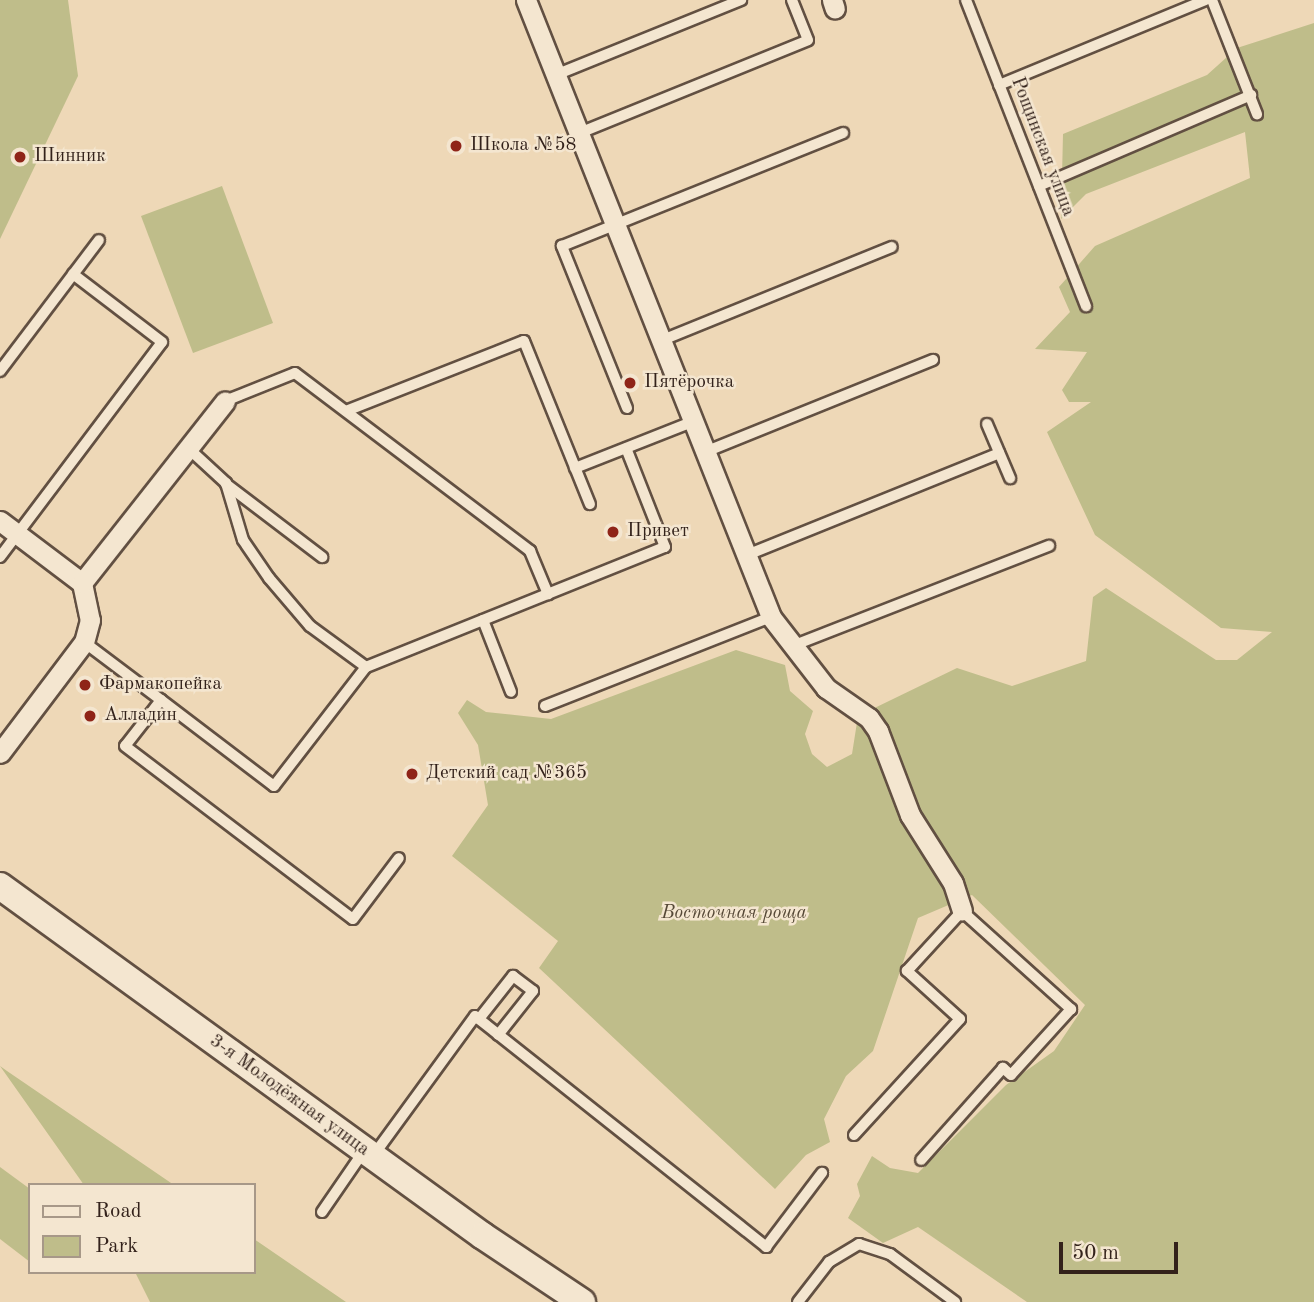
<!DOCTYPE html>
<meta charset="utf-8">
<style>
body{margin:0}
#map{position:relative;width:1314px;height:1302px;overflow:hidden;background:#eed8b7;font-family:"Old Standard TT",serif}
div>[style]{position:absolute}
.green>*{inset:0;background:#bfbd8a}
.roads{filter:drop-shadow(2px 0 #625042) drop-shadow(-2px 0 #625042) drop-shadow(0 2px #625042) drop-shadow(0 -2px #625042)}
.lane>*{height:10px;margin:-5px;padding:0 5px;transform-origin:5px;border-radius:5px;background:#f4e6d0}
.street>*{height:19px;margin:-9.5px;padding:0 9.5px;transform-origin:9.5px;border-radius:9.5px;background:#f4e6d0}
.secondary>*{height:26px;margin:-13px;padding:0 13px;transform-origin:13px;border-radius:13px;background:#f4e6d0}
.dots>*{width:19px;height:19px;translate:-50% -50%;box-sizing:border-box;border:4px solid #f4e6d0;border-radius:50%}
span{translate:-50% -50%;white-space:nowrap;text-align:center;line-height:1.15;-webkit-text-stroke:5px #f4e6d0;paint-order:stroke}
.poi-label{font-size:19px;color:#33221b}
.left{translate:0 -50%;text-align:left}
.street-label{font-size:19px;color:#33221b}
.park-label{font-size:19px;color:#564937;font-style:italic}
.legend{position:absolute;left:28px;top:1183px;width:228px;height:91px;box-sizing:border-box;background:#f4e6d0;border:2px solid #a79888;margin:0;padding:9px 12px;list-style:none;font-size:21px;color:#33221b}
.legend li{display:flex;align-items:center;gap:14px;height:35px}
.legend b{width:35px;border:2px solid #a79888}
.scale{position:absolute;left:1059px;top:1242px;width:119px;height:32px;box-sizing:border-box;border:4px solid #33221b;border-top:0;padding-left:9px;font-size:21px;line-height:24px;white-space:nowrap;color:#33221b;-webkit-text-stroke:5px #f4e6d0;paint-order:stroke}
</style>
<div id="map">
<div class="green">
<div style="clip-path:polygon(0 0,68px 0,78px 76px,0 239px)"></div>
<div style="clip-path:polygon(1314px 23px,1314px 1302px,1027px 1302px,918px 1227px,883px 1243px,848px 1218px,860px 1196px,857px 1184px,872px 1156px,890px 1168px,918px 1173px,1006px 1085px,1054px 1051px,1085px 1005px,972px 895px,918px 918px,873px 1051px,846px 1076px,824px 1119px,830px 1142px,806px 1155px,775px 1189px,539px 968px,558px 941px,452px 856px,488px 805px,478px 745px,458px 713px,467px 700px,486px 712px,551px 719px,736px 650px,785px 665px,790px 691px,813px 711px,805px 734px,812px 754px,827px 767px,852px 754px,858px 716px,957px 668px,1012px 686px,1086px 661px,1093px 597px,1106px 588px,1216px 660px,1237px 660px,1272px 632px,1221px 628px,1095px 535px,1047px 432px,1091px 402px,1069px 402px,1062px 390px,1087px 352px,1035px 349px,1070px 312px,1059px 287px,1095px 246px,1250px 178px,1245px 132px,1086px 194px,1061px 219px,1063px 134px,1207px 75px,1237px 48px)"></div>
<div style="clip-path:polygon(222px 186px,273px 323px,193px 353px,141px 216px)"></div>
<div style="clip-path:polygon(0 1066px,7px 1071px,174px 1185px,84px 1185px)"></div>
<div style="clip-path:polygon(0 1167px,30px 1189px,30px 1262px,0 1239px)"></div>
<div style="clip-path:polygon(254px 1239px,346px 1302px,150px 1302px,135px 1272px,254px 1272px)"></div>
</div>
<div class="roads">
<div class="lane">
<div style="left:966px;top:0;width:329px;rotate:68.6deg"></div>
<div style="left:1212px;top:0;width:123px;rotate:68.5deg"></div>
<div style="left:553px;top:76px;width:203px;rotate:-22deg"></div>
<div style="left:999px;top:85px;width:223px;rotate:-22.4deg"></div>
<div style="left:577px;top:134px;width:249px;rotate:-22.1deg"></div>
<div style="left:808px;top:40px;width:43px;rotate:-111.8deg"></div>
<div style="left:1039px;top:186px;width:231px;rotate:-23.2deg"></div>
<div style="left:660px;top:341px;width:250px;rotate:-22.1deg"></div>
<div style="left:0;top:371px;width:164px;rotate:-52.9deg"></div>
<div style="left:225px;top:401px;width:75px;rotate:-21.8deg"></div>
<div style="left:295px;top:373px;width:295px;rotate:37.1deg"></div>
<div style="left:530px;top:551px;width:47px;rotate:67.3deg"></div>
<div style="left:627px;top:408px;width:175px;rotate:-111.9deg"></div>
<div style="left:562px;top:246px;width:303px;rotate:-21.9deg"></div>
<div style="left:346px;top:411px;width:191px;rotate:-21.5deg"></div>
<div style="left:524px;top:341px;width:176px;rotate:68deg"></div>
<div style="left:987px;top:424px;width:59px;rotate:66.9deg"></div>
<div style="left:188px;top:448px;width:52px;rotate:42.6deg"></div>
<div style="left:226px;top:483px;width:59px;rotate:73.4deg"></div>
<div style="left:243px;top:540px;width:46px;rotate:55.6deg"></div>
<div style="left:269px;top:578px;width:63px;rotate:49.5deg"></div>
<div style="left:310px;top:626px;width:69px;rotate:36.2deg"></div>
<div style="left:705px;top:452px;width:246px;rotate:-22deg"></div>
<div style="left:575px;top:468px;width:126px;rotate:-21.5deg"></div>
<div style="left:226px;top:484px;width:121px;rotate:37.2deg"></div>
<div style="left:747px;top:555px;width:272px;rotate:-22deg"></div>
<div style="left:0;top:557px;width:269px;rotate:-53deg"></div>
<div style="left:162px;top:342px;width:112px;rotate:-142.6deg"></div>
<div style="left:483px;top:620px;width:77px;rotate:68.7deg"></div>
<div style="left:84px;top:642px;width:96px;rotate:37deg"></div>
<div style="left:161px;top:700px;width:58px;rotate:128deg"></div>
<div style="left:125px;top:746px;width:286px;rotate:37.2deg"></div>
<div style="left:353px;top:919px;width:76px;rotate:-53deg"></div>
<div style="left:792px;top:646px;width:276px;rotate:-21.3deg"></div>
<div style="left:161px;top:700px;width:142px;rotate:37.3deg"></div>
<div style="left:274px;top:786px;width:150px;rotate:-52.3deg"></div>
<div style="left:366px;top:667px;width:322px;rotate:-21.9deg"></div>
<div style="left:665px;top:547px;width:106px;rotate:-111.5deg"></div>
<div style="left:545px;top:706px;width:243px;rotate:-21.5deg"></div>
<div style="left:479px;top:1019px;width:55px;rotate:-51.7deg"></div>
<div style="left:513px;top:976px;width:25px;rotate:37deg"></div>
<div style="left:533px;top:991px;width:56px;rotate:128.5deg"></div>
<div style="left:854px;top:1135px;width:157px;rotate:-47.6deg"></div>
<div style="left:960px;top:1019px;width:72px;rotate:-137.8deg"></div>
<div style="left:907px;top:971px;width:81px;rotate:-47.5deg"></div>
<div style="left:962px;top:911px;width:147px;rotate:42deg"></div>
<div style="left:1071px;top:1009px;width:89px;rotate:132.3deg"></div>
<div style="left:1011px;top:1075px;width:11px;rotate:-139deg"></div>
<div style="left:1003px;top:1068px;width:123px;rotate:131.7deg"></div>
<div style="left:373px;top:1156px;width:173px;rotate:-53.9deg"></div>
<div style="left:475px;top:1016px;width:372px;rotate:38.4deg"></div>
<div style="left:766px;top:1247px;width:93px;rotate:-52.9deg"></div>
<div style="left:322px;top:1212px;width:74px;rotate:-55.5deg"></div>
<div style="left:798px;top:1302px;width:51px;rotate:-52.2deg"></div>
<div style="left:829px;top:1262px;width:35px;rotate:-31deg"></div>
<div style="left:859px;top:1244px;width:33px;rotate:18deg"></div>
<div style="left:890px;top:1254px;width:81px;rotate:36.4deg"></div>
</div>
<div class="street">
<div style="left:526px;top:0;width:664px;rotate:68.34deg"></div>
<div style="left:771px;top:617px;width:90px;rotate:52.2deg"></div>
<div style="left:826px;top:688px;width:52px;rotate:34.9deg"></div>
<div style="left:869px;top:718px;width:16px;rotate:55deg"></div>
<div style="left:878px;top:731px;width:90px;rotate:69.1deg"></div>
<div style="left:910px;top:815px;width:80px;rotate:57.7deg"></div>
<div style="left:953px;top:883px;width:29px;rotate:72deg"></div>
<div style="left:832px;top:0;width:9px;rotate:72deg"></div>
<div style="left:0;top:521px;width:103px;rotate:37.1deg"></div>
<div style="left:82px;top:583px;width:38px;rotate:78deg"></div>
<div style="left:90px;top:620px;width:23px;rotate:105deg"></div>
<div style="left:84px;top:642px;width:139px;rotate:127.1deg"></div>
<div style="left:82px;top:583px;width:231px;rotate:-51.8deg"></div>
</div>
<div class="secondary">
<div style="left:0;top:886px;width:596px;rotate:35.93deg"></div>
<div style="left:483px;top:1236px;width:119px;rotate:33.7deg"></div>
</div>
</div>
<div class="dots">
<div style="left:456px;top:146px;background:#8f2418"></div>
<div style="left:20px;top:157px;background:#8f2418"></div>
<div style="left:630px;top:383px;background:#8f2418"></div>
<div style="left:613px;top:532px;background:#8f2418"></div>
<div style="left:85px;top:685px;background:#8f2418"></div>
<div style="left:90px;top:716px;background:#8f2418"></div>
<div style="left:412px;top:774px;background:#8f2418"></div>
</div>
<div class="poi-label">
<span class="left" style="left:470px;top:146px">Школа №58</span>
<span class="left" style="left:34px;top:157px">Шинник</span>
<span class="left" style="left:644px;top:383px">Пятёрочка</span>
<span class="left" style="left:627px;top:532px">Привет</span>
<span class="left" style="left:99px;top:685px">Фармакопейка</span>
<span class="left" style="left:104px;top:716px">Алладин</span>
<span class="left" style="left:426px;top:774px">Детский сад №365</span>
</div>
<div class="street-label">
<span style="left:1042px;top:147px;rotate:69deg">Рощинская улица</span>
<span style="left:289px;top:1096px;rotate:36deg">3-я Молодёжная улица</span>
</div>
<div class="park-label">
<span style="left:734px;top:914px">Восточная роща</span>
</div>
<ul class="legend">
<li><b style="height:9px;background:#f4e6d0"></b>Road</li>
<li><b style="height:19px;background:#bfbd8a"></b>Park</li>
</ul>
<div class="scale">50 m</div>
</div>
